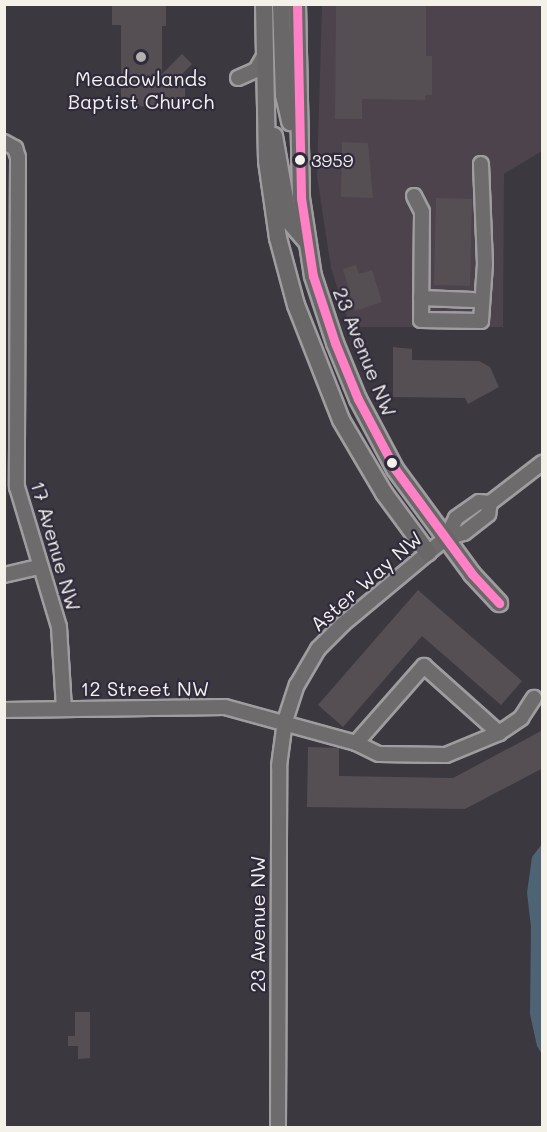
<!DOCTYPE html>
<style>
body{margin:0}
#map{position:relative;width:547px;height:1132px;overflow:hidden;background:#3c3840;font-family:Mali,sans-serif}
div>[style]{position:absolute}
.built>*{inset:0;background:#4c434c}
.water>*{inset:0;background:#4e6475}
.building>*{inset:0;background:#554f53}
.roads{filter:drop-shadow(2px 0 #9f9d9f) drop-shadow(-2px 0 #9f9d9f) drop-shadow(0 2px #9f9d9f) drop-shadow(0 -2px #9f9d9f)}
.minor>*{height:14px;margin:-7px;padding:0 7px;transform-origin:7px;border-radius:7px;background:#6e6b6d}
.major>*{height:16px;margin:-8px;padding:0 8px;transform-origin:8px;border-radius:8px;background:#6a6768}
.bus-1>*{height:9px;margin:-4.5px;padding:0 4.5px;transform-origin:4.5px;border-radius:4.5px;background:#ff80c5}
.dots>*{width:16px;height:16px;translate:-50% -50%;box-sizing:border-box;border:3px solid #2f2a3d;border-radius:50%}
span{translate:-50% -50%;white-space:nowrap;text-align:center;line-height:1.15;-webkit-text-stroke:4.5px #2f2a3d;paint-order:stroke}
.bus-label{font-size:18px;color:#f4f1e8}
.left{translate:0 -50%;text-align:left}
.poi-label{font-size:20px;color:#f4f1e8}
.street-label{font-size:20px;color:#f4f1e8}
.frame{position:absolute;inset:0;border:6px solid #f4f1e8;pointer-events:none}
</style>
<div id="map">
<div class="built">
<div style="clip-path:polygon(322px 4px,542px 5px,542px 151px,504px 174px,503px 327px,350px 327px,331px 268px,317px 176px)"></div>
</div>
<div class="water">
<div style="clip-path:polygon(542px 844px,542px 1054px,537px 1046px,530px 1014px,531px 927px,527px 893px,532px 857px)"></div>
</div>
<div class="building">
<div style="clip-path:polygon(112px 4px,166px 4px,166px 26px,162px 26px,162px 74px,182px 54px,192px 64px,179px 77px,185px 83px,185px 107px,121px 106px,121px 25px,112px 25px)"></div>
<div style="clip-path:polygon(336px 4px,426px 4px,426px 56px,432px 56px,432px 95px,425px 95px,425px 100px,362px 99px,362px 119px,335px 119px)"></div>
<div style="clip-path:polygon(342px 142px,368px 143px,373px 198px,341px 197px)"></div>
<div style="clip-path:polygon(436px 198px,472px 199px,470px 286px,434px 285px)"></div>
<div style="clip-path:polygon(356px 265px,359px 274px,372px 270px,382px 302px,355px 311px,343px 269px)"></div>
<div style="clip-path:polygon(393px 347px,412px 349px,412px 360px,479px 361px,490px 367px,499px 387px,468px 404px,465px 398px,393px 397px)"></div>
<div style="clip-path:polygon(418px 590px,522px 681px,501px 705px,422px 636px,343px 727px,318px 705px)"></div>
<div style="clip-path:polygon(543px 730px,543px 768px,465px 809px,307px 807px,308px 747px,339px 748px,339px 776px,453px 778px)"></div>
<div style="clip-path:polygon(75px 1012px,90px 1012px,90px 1058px,78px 1059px,78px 1046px,68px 1046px,68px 1036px,75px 1036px)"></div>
</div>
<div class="roads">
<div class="minor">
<div style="left:238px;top:78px;width:20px;rotate:-24deg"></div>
<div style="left:256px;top:70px;width:16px;rotate:-60deg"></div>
<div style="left:4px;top:142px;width:13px;rotate:29deg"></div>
<div style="left:15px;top:148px;width:9px;rotate:72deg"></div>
<div style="left:18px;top:157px;width:330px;rotate:90.2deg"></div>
<div style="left:17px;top:487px;width:146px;rotate:73.3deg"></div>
<div style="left:59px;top:627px;width:81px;rotate:86.5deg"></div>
<div style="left:414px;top:196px;width:18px;rotate:63deg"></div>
<div style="left:422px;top:212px;width:108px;rotate:90.5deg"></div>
<div style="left:421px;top:320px;width:60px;rotate:1deg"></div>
<div style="left:481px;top:321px;width:57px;rotate:-86deg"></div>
<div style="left:485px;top:264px;width:100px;rotate:-92.3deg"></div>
<div style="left:421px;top:298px;width:52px;rotate:2.2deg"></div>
<div style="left:446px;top:538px;width:22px;rotate:-63deg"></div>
<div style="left:456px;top:518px;width:28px;rotate:-35deg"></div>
<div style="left:479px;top:502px;width:11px;rotate:5deg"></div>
<div style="left:4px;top:575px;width:37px;rotate:-13deg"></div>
<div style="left:4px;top:710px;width:221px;rotate:-0.8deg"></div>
<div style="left:225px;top:707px;width:136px;rotate:15.4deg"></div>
<div style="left:356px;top:743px;width:25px;rotate:26deg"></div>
<div style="left:379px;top:754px;width:67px;rotate:0.9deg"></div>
<div style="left:446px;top:755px;width:57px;rotate:-22.5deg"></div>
<div style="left:499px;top:733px;width:27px;rotate:-34deg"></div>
<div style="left:521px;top:718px;width:24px;rotate:-57deg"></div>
<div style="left:356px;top:743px;width:103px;rotate:-48.6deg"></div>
<div style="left:424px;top:666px;width:101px;rotate:41.8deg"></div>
<div style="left:278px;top:1128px;width:362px;rotate:-89.8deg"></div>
<div style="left:279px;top:766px;width:45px;rotate:-82.4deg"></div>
<div style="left:285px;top:721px;width:38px;rotate:-72deg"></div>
<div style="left:297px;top:685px;width:42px;rotate:-59.7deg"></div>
<div style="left:318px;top:649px;width:35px;rotate:-45deg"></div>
<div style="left:343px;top:624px;width:134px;rotate:-39.9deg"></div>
<div style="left:446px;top:538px;width:19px;rotate:-16deg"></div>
<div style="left:464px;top:533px;width:31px;rotate:-38deg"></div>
<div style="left:488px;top:514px;width:11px;rotate:-80deg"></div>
<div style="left:490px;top:503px;width:66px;rotate:-37.6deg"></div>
</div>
<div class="major">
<div style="left:264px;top:4px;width:157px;rotate:88.9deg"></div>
<div style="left:267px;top:161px;width:78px;rotate:81.9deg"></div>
<div style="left:278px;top:238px;width:69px;rotate:75deg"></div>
<div style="left:296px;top:305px;width:123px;rotate:68.6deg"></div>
<div style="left:341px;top:420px;width:85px;rotate:59.5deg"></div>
<div style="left:384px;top:493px;width:74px;rotate:53.7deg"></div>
<div style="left:281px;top:4px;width:91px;rotate:88.1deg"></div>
<div style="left:284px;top:95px;width:28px;rotate:77deg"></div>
<div style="left:297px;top:4px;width:194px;rotate:88.8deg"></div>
<div style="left:301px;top:198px;width:79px;rotate:81.3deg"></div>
<div style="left:313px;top:276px;width:71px;rotate:71.8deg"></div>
<div style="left:335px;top:343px;width:61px;rotate:67.7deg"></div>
<div style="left:358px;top:399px;width:79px;rotate:62.1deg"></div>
<div style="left:395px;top:469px;width:130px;rotate:53.7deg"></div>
<div style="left:472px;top:574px;width:40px;rotate:47deg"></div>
<div style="left:274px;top:136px;width:86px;rotate:80deg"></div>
<div style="left:289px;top:221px;width:28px;rotate:49deg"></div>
</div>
</div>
<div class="bus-1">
<div style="left:297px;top:4px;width:194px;rotate:88.8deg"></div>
<div style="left:301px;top:198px;width:79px;rotate:81.3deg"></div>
<div style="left:313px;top:276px;width:71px;rotate:71.8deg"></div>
<div style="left:335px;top:343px;width:61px;rotate:67.7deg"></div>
<div style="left:358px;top:399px;width:79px;rotate:62.1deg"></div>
<div style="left:395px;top:469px;width:130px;rotate:53.7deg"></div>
<div style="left:472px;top:574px;width:40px;rotate:47deg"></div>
</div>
<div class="dots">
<div style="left:141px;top:57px;background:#b4b0ad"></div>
<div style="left:300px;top:160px;background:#f4f1e8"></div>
<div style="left:392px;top:463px;background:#f4f1e8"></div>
</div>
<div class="bus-label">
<span class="left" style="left:311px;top:160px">3959</span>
</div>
<div class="poi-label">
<span style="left:141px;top:90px">Meadowlands<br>Baptist Church</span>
</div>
<div class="street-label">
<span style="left:365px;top:352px;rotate:68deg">23 Avenue NW</span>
<span style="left:56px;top:546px;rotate:74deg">17 Avenue NW</span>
<span style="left:366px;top:581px;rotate:-41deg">Aster Way NW</span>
<span style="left:145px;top:688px">12 Street NW</span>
<span style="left:257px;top:924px;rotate:-90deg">23 Avenue NW</span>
</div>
<div class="frame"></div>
</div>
